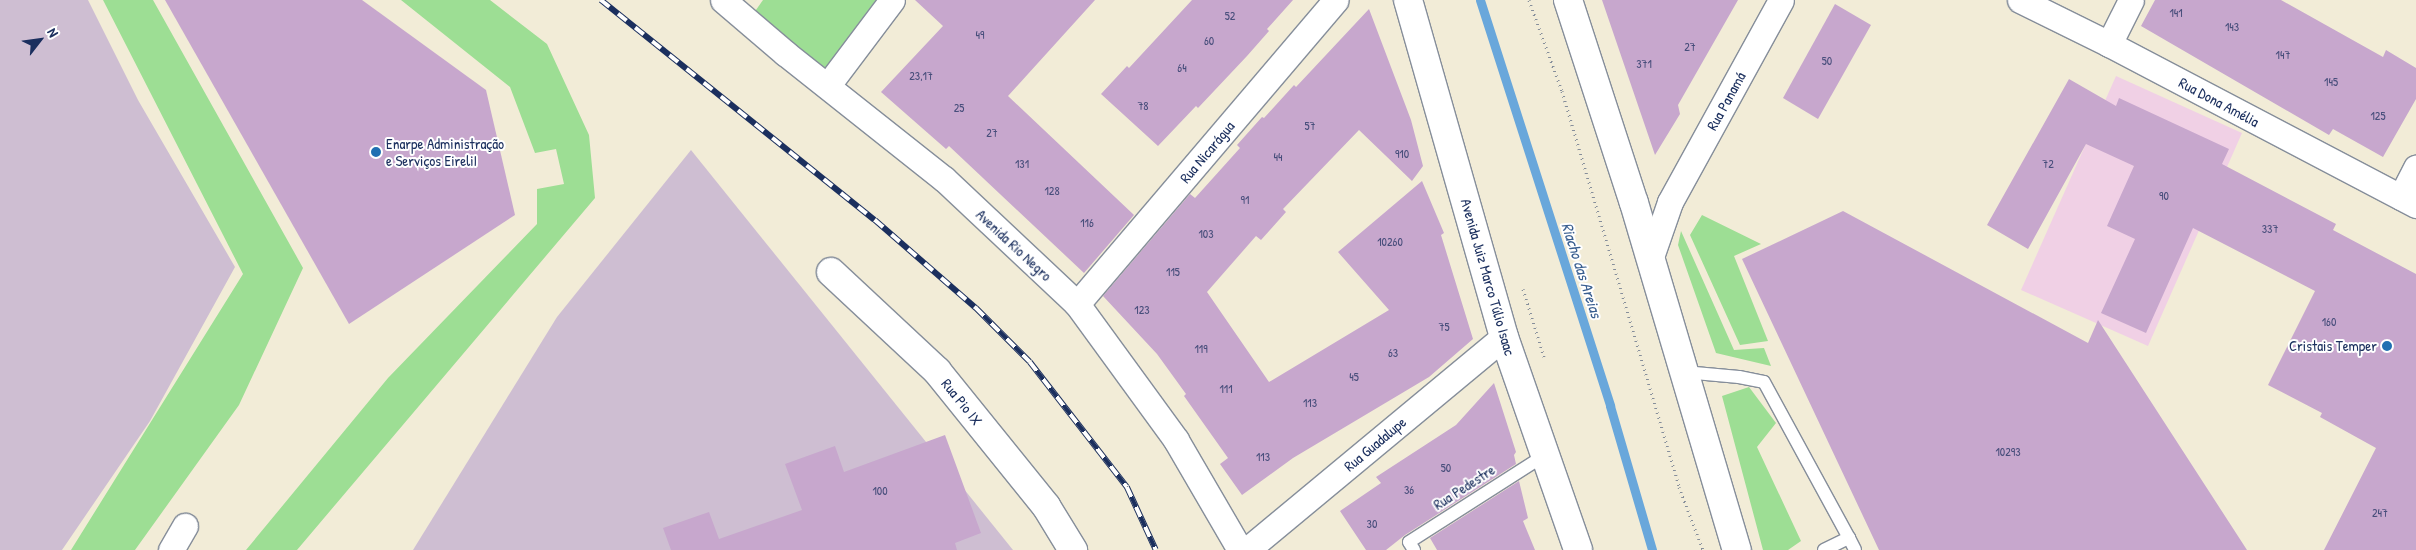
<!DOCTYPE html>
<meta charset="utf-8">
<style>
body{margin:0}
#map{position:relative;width:2416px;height:550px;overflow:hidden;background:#f2ecd7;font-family:"Patrick Hand",sans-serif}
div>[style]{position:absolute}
.built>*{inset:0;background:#f0d0e5}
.industrial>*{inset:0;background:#cebed2}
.green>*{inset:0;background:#9dde94}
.stream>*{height:9px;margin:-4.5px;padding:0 4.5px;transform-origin:4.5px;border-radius:4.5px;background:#69a7db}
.building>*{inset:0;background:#c7a7cd}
.path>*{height:3px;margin-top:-1.5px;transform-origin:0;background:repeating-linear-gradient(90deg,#868e9a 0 1px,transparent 0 5px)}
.roads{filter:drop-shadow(1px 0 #868e9a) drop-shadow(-1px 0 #868e9a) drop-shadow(0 1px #868e9a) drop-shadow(0 -1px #868e9a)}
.lane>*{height:12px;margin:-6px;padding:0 6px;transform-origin:6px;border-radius:6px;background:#fff}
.street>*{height:25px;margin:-12.5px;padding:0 12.5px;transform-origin:12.5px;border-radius:12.5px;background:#fff}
.secondary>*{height:28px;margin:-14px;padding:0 14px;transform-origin:14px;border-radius:14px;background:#fff}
.primary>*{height:28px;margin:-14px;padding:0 14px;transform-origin:14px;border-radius:14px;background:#fff}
.rail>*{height:5.5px;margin-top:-2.75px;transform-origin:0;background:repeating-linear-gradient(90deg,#fff 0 11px,#1b2f5e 0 22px);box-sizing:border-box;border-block:1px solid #1b2f5e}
.dots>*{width:14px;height:14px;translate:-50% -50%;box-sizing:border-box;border:2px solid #fff;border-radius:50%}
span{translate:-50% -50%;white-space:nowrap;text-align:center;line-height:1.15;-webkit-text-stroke:4px #fff;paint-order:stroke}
.number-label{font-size:12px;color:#464d7a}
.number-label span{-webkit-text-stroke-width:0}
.street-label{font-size:15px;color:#1b2f5e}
.poi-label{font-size:15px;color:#1b2f5e}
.left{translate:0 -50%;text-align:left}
.right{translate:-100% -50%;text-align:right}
.water-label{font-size:16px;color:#3a5f90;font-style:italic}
.north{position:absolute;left:15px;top:15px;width:50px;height:50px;-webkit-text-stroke:4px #fff;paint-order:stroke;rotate:60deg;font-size:14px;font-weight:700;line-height:20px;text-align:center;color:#1b2f5e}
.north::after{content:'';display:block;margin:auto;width:18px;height:22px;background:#1b2f5e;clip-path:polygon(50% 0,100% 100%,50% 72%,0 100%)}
</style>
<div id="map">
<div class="built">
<div style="clip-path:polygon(2116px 76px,2242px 133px,2148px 346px,2021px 290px)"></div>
</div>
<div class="industrial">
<div style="clip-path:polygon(0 0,88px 0,138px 100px,235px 267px,150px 421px,62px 550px,0 550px)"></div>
<div style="clip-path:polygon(691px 150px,1013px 550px,413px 550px,557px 317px)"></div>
</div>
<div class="green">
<div style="clip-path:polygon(103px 0,153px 0,303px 268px,239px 405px,135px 550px,71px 550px,243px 274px)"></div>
<div style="clip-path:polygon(401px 0,490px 0,547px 44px,589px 135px,595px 198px,297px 550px,246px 550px,388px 378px,537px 224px,537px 189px,564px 184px,556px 149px,535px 153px,510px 87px)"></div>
<div style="clip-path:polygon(763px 0,876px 0,823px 71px,751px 17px)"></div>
<div style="clip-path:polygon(1702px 215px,1761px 244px,1734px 256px,1768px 341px,1740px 345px,1690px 235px)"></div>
<div style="clip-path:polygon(1681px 231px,1734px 350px,1764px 348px,1771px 366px,1716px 353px,1678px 245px)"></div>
<div style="clip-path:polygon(1749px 387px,1776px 423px,1757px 447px,1801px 541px,1788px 550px,1763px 550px,1722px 396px)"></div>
</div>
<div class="stream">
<div style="left:1480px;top:0;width:426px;rotate:72.2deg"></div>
<div style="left:1610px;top:406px;width:150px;rotate:73.7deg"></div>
</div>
<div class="building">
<div style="clip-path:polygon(165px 0,362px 0,486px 90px,515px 215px,349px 324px)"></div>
<div style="clip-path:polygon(915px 0,1095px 0,1008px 96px,1134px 215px,1084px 273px,949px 146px,946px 149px,881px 92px,943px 26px)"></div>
<div style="clip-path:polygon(1192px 0,1293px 0,1267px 29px,1269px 31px,1247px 56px,1198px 108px,1196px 106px,1158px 146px,1101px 94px,1127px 66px,1129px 68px)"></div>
<div style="clip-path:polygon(1602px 0,1738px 0,1678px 105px,1680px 114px,1655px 155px)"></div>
<div style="clip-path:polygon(2155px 0,2281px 0,2383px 57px,2386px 50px,2416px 68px,2416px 99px,2383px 157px,2333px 129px,2329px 135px,2141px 26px)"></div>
<div style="clip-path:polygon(1835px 4px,1871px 25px,1818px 119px,1783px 98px)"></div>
<div style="clip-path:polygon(1369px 9px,1411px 120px,1423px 166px,1412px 181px,1359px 130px,1283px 209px,1286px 212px,1261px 240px,1256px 236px,1207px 292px,1269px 382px,1389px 310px,1338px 252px,1422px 181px,1444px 233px,1441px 235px,1473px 339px,1429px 377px,1293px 458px,1242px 495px,1220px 464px,1228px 458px,1184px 396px,1186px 394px,1157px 354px,1103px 296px,1190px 194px,1195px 198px,1240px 148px,1237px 145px,1262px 117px,1264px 118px,1294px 85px,1296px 87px)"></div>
<div style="clip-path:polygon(2069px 79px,2116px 106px,2119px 98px,2229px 149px,2222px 164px,2336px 224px,2333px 230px,2416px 274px,2416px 550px,2324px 550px,2376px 448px,2320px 417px,2322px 413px,2268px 385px,2315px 291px,2193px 228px,2146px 333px,2101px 313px,2135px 239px,2107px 226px,2134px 166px,2086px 144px,2028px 249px,1987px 225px)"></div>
<div style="clip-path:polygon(1843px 211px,2088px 343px,2098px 320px,2247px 550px,1879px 550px,1742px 259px)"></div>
<div style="clip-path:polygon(1494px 383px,1516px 452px,1514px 455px,1516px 464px,1405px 535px,1386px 550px,1366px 550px,1340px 511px,1381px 483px,1376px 477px,1456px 425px)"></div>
<div style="clip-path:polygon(945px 435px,981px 533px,955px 543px,957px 550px,671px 550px,663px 528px,709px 512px,719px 539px,802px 510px,785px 464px,835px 446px,844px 472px)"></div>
<div style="clip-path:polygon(1519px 481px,1528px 518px,1523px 521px,1535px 550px,1437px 550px,1430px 538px)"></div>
</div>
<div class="path">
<div style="left:1529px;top:0;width:97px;rotate:70.1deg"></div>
<div style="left:1562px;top:91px;width:413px;rotate:73.5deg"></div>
<div style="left:1679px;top:487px;width:67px;rotate:69.1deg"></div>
<div style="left:1523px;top:289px;width:71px;rotate:72.8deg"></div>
</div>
<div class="roads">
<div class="lane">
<div style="left:1684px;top:372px;width:55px;rotate:5.2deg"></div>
<div style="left:1739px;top:377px;width:25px;rotate:11deg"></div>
<div style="left:1764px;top:382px;width:178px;rotate:61.4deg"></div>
<div style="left:1414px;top:550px;width:9px;rotate:-122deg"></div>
<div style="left:1409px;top:542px;width:161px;rotate:-32.6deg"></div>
<div style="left:1824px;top:550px;width:28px;rotate:-26deg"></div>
<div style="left:1849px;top:538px;width:13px;rotate:63deg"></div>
</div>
<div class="street">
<div style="left:723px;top:0;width:82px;rotate:40.5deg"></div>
<div style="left:785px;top:53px;width:203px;rotate:38.4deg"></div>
<div style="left:944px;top:179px;width:183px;rotate:43.2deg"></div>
<div style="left:1077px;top:304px;width:168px;rotate:53.9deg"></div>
<div style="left:1176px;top:440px;width:127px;rotate:59.8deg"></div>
<div style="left:2020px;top:0;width:99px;rotate:26.3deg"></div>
<div style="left:2109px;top:44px;width:347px;rotate:27.7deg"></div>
<div style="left:2109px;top:44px;width:49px;rotate:-63.4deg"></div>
<div style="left:828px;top:85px;width:106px;rotate:-53deg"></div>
<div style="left:2401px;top:197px;width:33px;rotate:-63deg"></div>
<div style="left:1651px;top:257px;width:58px;rotate:-70.9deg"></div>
<div style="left:1670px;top:202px;width:230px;rotate:-61.2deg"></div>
<div style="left:1077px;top:304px;width:399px;rotate:-49.6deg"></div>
<div style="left:171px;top:550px;width:28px;rotate:-60deg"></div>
<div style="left:1247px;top:550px;width:334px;rotate:-39.7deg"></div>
</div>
<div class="secondary">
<div style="left:831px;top:272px;width:145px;rotate:43deg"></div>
<div style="left:937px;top:371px;width:174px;rotate:51.1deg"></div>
<div style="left:1046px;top:506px;width:52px;rotate:58.5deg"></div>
</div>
<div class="primary">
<div style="left:1408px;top:0;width:350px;rotate:74.1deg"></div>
<div style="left:1504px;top:337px;width:225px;rotate:70.8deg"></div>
<div style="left:1568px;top:0;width:213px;rotate:72deg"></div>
<div style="left:1634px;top:203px;width:362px;rotate:73.5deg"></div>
</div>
</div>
<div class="rail">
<div style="left:601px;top:0;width:351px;rotate:38.8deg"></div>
<div style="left:875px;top:220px;width:134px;rotate:41.1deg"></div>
<div style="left:976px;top:308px;width:76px;rotate:45deg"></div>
<div style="left:1030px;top:362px;width:158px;rotate:52.2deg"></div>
<div style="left:1127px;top:487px;width:69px;rotate:65.3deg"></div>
</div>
<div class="dots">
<div style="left:376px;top:152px;background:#1f6fb2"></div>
<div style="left:2387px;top:346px;background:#1f6fb2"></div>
</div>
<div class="number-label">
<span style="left:2176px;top:13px">141</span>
<span style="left:1230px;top:16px">52</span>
<span style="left:2232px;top:27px">143</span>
<span style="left:980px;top:35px">49</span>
<span style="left:1209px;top:41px">60</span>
<span style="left:1690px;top:47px">27</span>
<span style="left:2283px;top:55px">147</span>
<span style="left:1827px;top:61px">50</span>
<span style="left:1644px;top:64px">371</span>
<span style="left:1182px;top:68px">64</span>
<span style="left:921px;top:76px">23,17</span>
<span style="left:2331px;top:82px">145</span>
<span style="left:1143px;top:106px">78</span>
<span style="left:959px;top:108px">25</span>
<span style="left:2378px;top:116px">125</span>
<span style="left:1310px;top:126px">57</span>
<span style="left:992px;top:133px">27</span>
<span style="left:1402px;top:154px">910</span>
<span style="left:1278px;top:157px">44</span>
<span style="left:1022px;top:164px">131</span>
<span style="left:2048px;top:164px">72</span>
<span style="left:1052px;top:191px">128</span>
<span style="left:2164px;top:196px">90</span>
<span style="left:1245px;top:200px">91</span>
<span style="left:1087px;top:223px">116</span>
<span style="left:2270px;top:229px">337</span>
<span style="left:1206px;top:234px">103</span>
<span style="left:1390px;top:242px">10260</span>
<span style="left:1173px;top:272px">115</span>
<span style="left:1142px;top:310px">123</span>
<span style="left:2329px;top:322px">160</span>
<span style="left:1444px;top:327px">75</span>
<span style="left:1201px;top:349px">119</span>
<span style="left:1393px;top:353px">63</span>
<span style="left:1354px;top:377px">45</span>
<span style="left:1226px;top:389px">111</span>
<span style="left:1310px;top:403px">113</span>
<span style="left:2008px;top:452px">10293</span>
<span style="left:1263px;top:457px">113</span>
<span style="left:1446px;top:468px">50</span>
<span style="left:1409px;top:490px">36</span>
<span style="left:880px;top:491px">100</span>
<span style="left:2380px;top:513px">247</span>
<span style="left:1372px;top:524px">30</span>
</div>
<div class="street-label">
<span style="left:1726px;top:101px;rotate:-61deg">Rua Panamá</span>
<span style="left:2219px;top:102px;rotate:28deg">Rua Dona Amélia</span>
<span style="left:1207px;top:152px;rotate:-50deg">Rua Nicarágua</span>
<span style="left:1014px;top:245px;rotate:43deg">Avenida Rio Negro</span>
<span style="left:1488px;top:277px;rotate:74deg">Avenida Juiz Marco Túlio Isaac</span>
<span style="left:962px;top:402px;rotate:51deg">Rua Pio IX</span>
<span style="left:1375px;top:444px;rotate:-40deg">Rua Guadalupe</span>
<span style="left:1464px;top:487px;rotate:-33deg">Rua Pedestre</span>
</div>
<div class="poi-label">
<span class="left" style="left:386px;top:152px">Enarpe Administração<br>e Serviços EireliI</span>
<span class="right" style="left:2377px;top:346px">Cristais Temper</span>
</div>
<div class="water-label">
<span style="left:1582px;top:270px;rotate:72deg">Riacho das Areias</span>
</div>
<div class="north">N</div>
</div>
